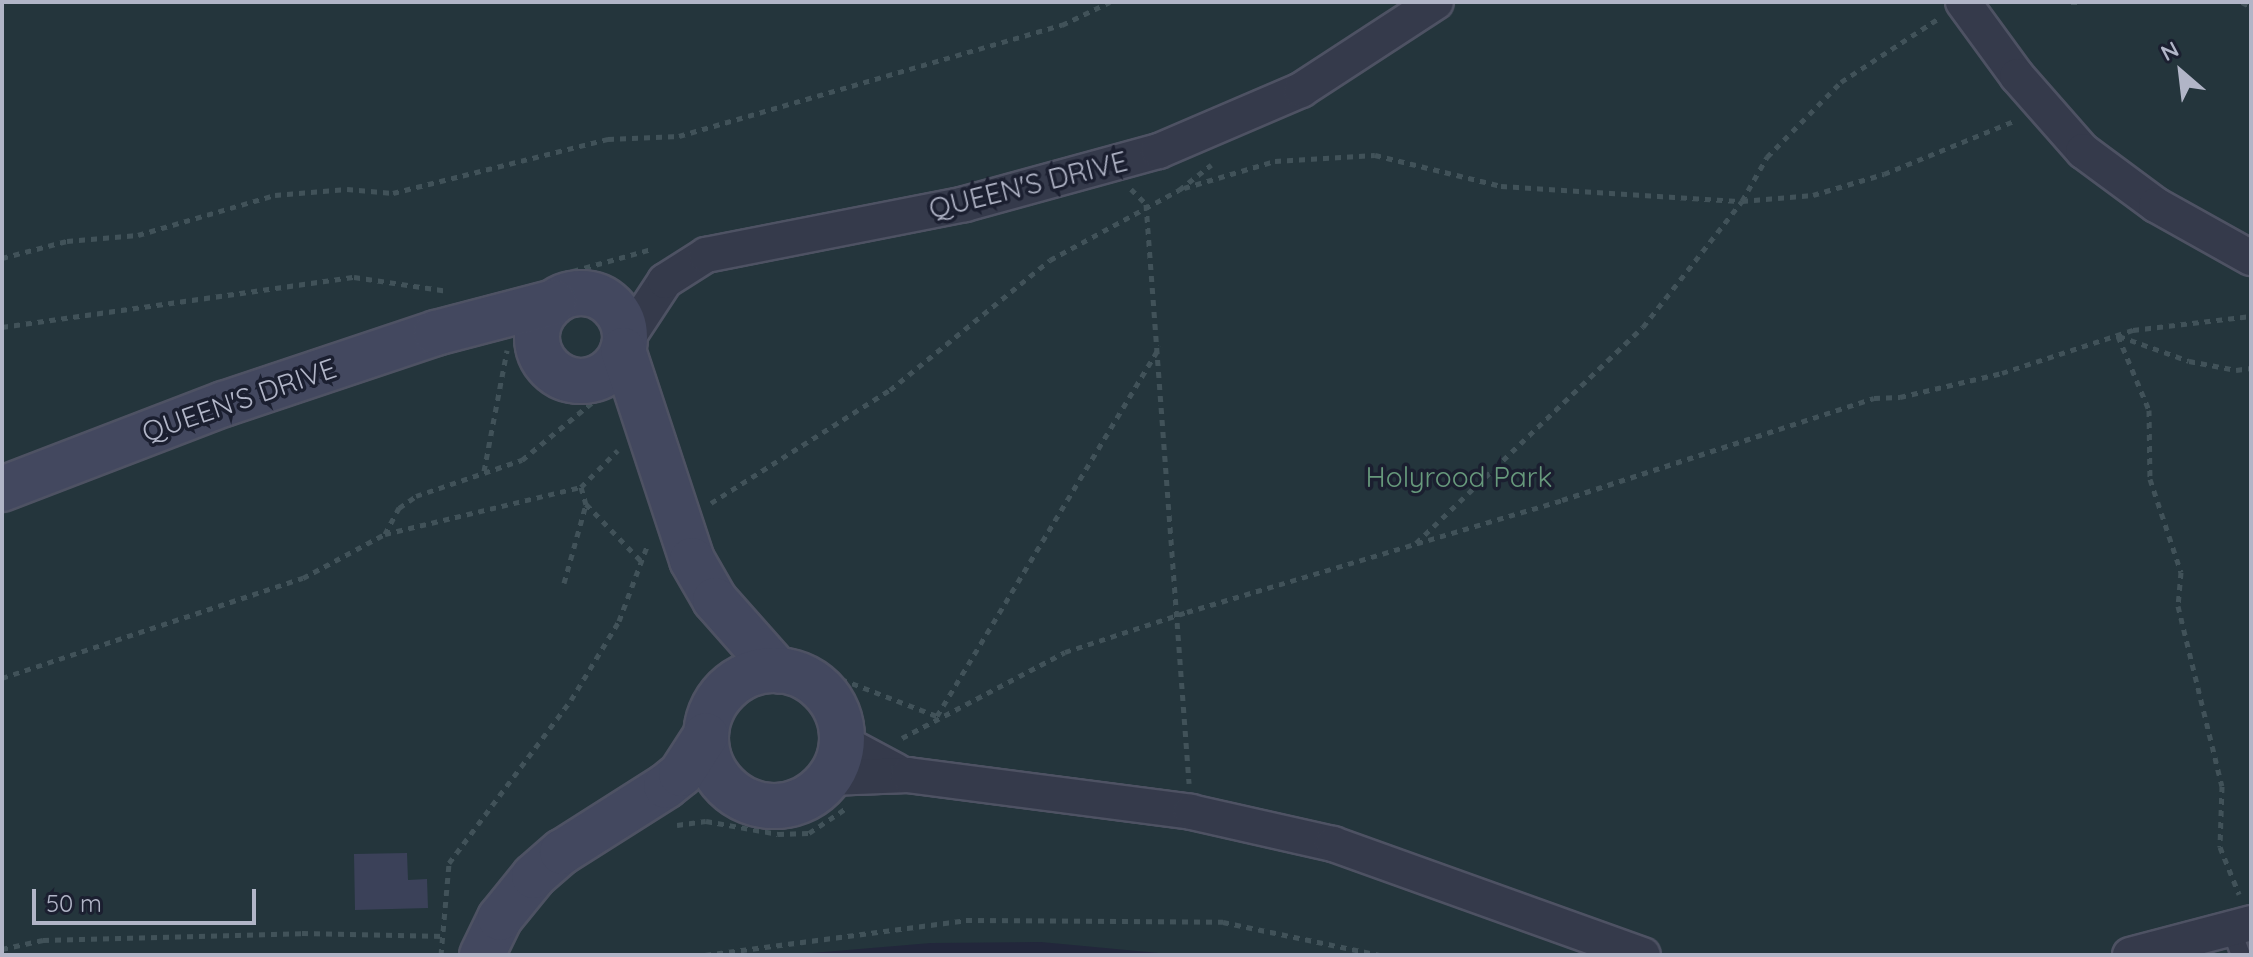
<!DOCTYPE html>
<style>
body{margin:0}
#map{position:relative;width:2253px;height:957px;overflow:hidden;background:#22273b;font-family:Quicksand,sans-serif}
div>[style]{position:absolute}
.green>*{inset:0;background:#24353c}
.building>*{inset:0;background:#3b4159}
.path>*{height:5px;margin-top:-2.5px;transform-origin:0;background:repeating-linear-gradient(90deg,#415259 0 6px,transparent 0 12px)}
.roads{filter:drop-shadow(2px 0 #4e5263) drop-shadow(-2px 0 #4e5263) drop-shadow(0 2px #4e5263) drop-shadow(0 -2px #4e5263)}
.lane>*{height:18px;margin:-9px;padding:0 9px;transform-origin:9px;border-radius:9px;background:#353a4b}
.street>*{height:34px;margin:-17px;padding:0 17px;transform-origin:17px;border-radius:17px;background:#353a4b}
.secondary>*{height:44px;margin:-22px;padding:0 22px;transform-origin:22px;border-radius:22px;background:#43485f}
.secondary>.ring{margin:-22px;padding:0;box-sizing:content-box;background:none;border:44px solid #43485f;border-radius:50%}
span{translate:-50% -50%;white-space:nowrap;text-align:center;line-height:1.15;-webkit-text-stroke:7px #1b1f30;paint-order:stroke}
.street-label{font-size:28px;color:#b1b5c7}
.park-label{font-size:28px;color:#67997c}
.frame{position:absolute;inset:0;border:4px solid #b1b5c7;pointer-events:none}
.north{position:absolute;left:2141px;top:32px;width:80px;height:80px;-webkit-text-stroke:6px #1b1f30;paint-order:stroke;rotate:332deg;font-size:22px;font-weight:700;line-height:32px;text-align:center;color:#b1b5c7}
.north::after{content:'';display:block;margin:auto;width:28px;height:36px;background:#b1b5c7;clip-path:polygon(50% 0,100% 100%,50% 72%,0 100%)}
.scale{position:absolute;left:32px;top:889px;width:224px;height:36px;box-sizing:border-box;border:4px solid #b1b5c7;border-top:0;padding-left:10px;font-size:24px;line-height:28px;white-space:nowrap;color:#b1b5c7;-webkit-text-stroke:6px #1b1f30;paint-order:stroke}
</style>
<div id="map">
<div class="green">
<div style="clip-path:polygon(2px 2px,2251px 2px,2251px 955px,1180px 955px,1041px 942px,931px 943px,788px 955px,2px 955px)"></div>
</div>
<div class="building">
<div style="clip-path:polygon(407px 853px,408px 880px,427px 879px,428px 908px,355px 910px,354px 854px)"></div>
</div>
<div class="path">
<div style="left:2071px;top:2px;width:11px"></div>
<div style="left:2242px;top:2px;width:10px;rotate:29deg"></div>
<div style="left:1184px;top:188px;width:95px;rotate:-16.5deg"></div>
<div style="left:1275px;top:161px;width:100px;rotate:-3.4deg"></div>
<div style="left:1375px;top:155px;width:130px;rotate:13.8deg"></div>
<div style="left:1501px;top:186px;width:241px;rotate:3.6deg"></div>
<div style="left:1742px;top:201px;width:71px;rotate:-4.8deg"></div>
<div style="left:1813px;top:195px;width:74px;rotate:-16.5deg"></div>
<div style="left:1884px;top:174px;width:143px;rotate:-22.2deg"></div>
<div style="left:1131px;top:189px;width:21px;rotate:45deg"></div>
<div style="left:1146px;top:204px;width:581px;rotate:85.75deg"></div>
<div style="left:2px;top:258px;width:67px;rotate:-14.7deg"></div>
<div style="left:67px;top:241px;width:71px;rotate:-4.8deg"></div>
<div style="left:138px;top:235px;width:143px;rotate:-16.3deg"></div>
<div style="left:275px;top:195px;width:72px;rotate:-4.8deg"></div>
<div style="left:347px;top:189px;width:46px;rotate:5deg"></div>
<div style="left:393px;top:193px;width:222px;rotate:-14.1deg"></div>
<div style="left:608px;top:139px;width:71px;rotate:-2.4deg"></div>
<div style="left:679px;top:136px;width:399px;rotate:-16.2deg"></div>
<div style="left:1062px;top:25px;width:53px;rotate:-25.6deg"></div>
<div style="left:573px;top:271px;width:82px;rotate:-15.6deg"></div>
<div style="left:2px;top:327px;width:356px;rotate:-8.1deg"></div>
<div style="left:354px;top:277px;width:95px;rotate:8.5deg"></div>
<div style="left:2118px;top:336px;width:80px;rotate:67.3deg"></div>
<div style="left:2149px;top:410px;width:69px;rotate:89.2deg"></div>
<div style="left:2150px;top:479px;width:98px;rotate:71.6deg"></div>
<div style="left:2181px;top:572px;width:34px;rotate:95deg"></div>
<div style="left:2178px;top:606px;width:185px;rotate:76.3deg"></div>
<div style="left:2222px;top:786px;width:61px;rotate:91.9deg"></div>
<div style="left:2220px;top:847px;width:51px;rotate:68deg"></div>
<div style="left:2119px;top:336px;width:74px;rotate:19.7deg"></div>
<div style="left:2189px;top:361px;width:48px;rotate:10.8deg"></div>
<div style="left:2236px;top:370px;width:15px;rotate:-8deg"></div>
<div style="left:484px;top:471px;width:123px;rotate:-79.2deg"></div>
<div style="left:581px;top:487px;width:52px;rotate:-45deg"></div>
<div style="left:711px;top:503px;width:212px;rotate:-32.3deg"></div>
<div style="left:890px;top:390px;width:206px;rotate:-39.1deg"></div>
<div style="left:1050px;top:260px;width:147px;rotate:-28.5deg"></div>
<div style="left:1179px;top:190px;width:41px;rotate:-38deg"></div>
<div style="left:385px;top:534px;width:30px;rotate:-62deg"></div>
<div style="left:399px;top:508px;width:21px;rotate:-35deg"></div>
<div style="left:416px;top:496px;width:112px;rotate:-18.8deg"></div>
<div style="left:522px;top:460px;width:102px;rotate:-39.4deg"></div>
<div style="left:1416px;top:543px;width:313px;rotate:-43.6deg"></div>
<div style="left:1643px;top:327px;width:160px;rotate:-51.8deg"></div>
<div style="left:1742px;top:201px;width:51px;rotate:-60.4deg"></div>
<div style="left:1767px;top:157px;width:105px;rotate:-45.4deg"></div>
<div style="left:1841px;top:82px;width:117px;rotate:-33.1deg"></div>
<div style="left:564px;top:583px;width:82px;rotate:-74.4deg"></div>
<div style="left:810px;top:655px;width:38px;rotate:37deg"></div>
<div style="left:840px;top:678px;width:40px;rotate:65deg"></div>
<div style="left:2px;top:678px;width:317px;rotate:-18.4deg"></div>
<div style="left:303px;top:578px;width:93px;rotate:-28.2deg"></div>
<div style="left:385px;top:534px;width:202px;rotate:-13.5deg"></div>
<div style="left:581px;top:487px;width:18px;rotate:74deg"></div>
<div style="left:586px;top:504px;width:79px;rotate:46deg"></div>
<div style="left:841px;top:679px;width:103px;rotate:21.1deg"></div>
<div style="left:937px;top:716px;width:432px;rotate:-58.9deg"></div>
<div style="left:902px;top:738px;width:184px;rotate:-27.8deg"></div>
<div style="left:1065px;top:652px;width:128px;rotate:-18.2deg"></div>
<div style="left:1187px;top:612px;width:391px;rotate:-16.6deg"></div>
<div style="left:1562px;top:500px;width:328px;rotate:-18.1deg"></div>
<div style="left:1874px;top:398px;width:26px;rotate:-2deg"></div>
<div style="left:1900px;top:397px;width:105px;rotate:-13.2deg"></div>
<div style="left:2002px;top:373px;width:138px;rotate:-18.2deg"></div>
<div style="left:2133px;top:330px;width:119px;rotate:-6.8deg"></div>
<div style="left:677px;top:825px;width:29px;rotate:-8deg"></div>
<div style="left:706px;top:821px;width:73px;rotate:10.2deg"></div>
<div style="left:778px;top:834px;width:31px;rotate:-2deg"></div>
<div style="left:809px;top:833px;width:43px;rotate:-33.7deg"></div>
<div style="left:2px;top:949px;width:42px;rotate:-12.4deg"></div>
<div style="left:43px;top:940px;width:259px;rotate:-1.5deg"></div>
<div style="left:302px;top:933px;width:143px;rotate:1.2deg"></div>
<div style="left:441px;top:955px;width:92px;rotate:-85deg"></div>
<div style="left:449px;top:863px;width:204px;rotate:-53.2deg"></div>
<div style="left:571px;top:700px;width:92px;rotate:-58.7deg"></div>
<div style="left:619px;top:621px;width:82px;rotate:-69.4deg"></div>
<div style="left:705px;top:955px;width:263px;rotate:-7.6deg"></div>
<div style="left:966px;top:920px;width:257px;rotate:0.4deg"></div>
<div style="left:1223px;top:922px;width:160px;rotate:11.9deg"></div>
</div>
<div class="roads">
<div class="lane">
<div style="left:2231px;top:929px;width:28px;rotate:69deg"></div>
</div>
<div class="street">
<div style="left:1963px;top:2px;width:92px;rotate:53.9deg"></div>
<div style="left:2017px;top:76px;width:100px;rotate:48.7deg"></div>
<div style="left:2083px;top:151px;width:91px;rotate:36.5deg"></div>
<div style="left:2156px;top:205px;width:109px;rotate:29.2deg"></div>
<div style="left:625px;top:342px;width:73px;rotate:-56.7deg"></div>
<div style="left:665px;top:281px;width:49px;rotate:-32.4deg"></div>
<div style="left:706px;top:255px;width:264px;rotate:-11.1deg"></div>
<div style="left:965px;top:204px;width:201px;rotate:-15.3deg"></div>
<div style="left:1159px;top:151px;width:155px;rotate:-23.2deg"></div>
<div style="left:1301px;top:90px;width:161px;rotate:-33.1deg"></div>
<div style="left:842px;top:742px;width:61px;rotate:28.2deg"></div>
<div style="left:829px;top:778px;width:79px;rotate:-2.2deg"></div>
<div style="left:908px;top:775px;width:285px;rotate:7.4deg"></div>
<div style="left:1191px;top:812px;width:146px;rotate:12.7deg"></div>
<div style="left:1333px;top:844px;width:329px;rotate:19.7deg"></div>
<div style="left:2130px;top:955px;width:125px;rotate:-14.8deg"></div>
</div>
<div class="secondary">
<div class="ring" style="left:537px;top:293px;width:44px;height:44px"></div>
<div style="left:623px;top:350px;width:221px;rotate:71.8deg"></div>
<div style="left:692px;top:560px;width:46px;rotate:60.1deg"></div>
<div style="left:715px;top:600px;width:94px;rotate:48.5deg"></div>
<div style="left:2px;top:489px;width:238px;rotate:-21deg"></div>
<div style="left:224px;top:404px;width:224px;rotate:-18.5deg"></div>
<div style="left:436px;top:333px;width:122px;rotate:-14.7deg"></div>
<div class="ring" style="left:706px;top:670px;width:92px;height:92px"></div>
<div style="left:482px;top:955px;width:41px;rotate:-64.1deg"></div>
<div style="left:500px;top:918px;width:54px;rotate:-51deg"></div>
<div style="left:534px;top:876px;width:37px;rotate:-41deg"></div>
<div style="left:562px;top:852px;width:123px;rotate:-32.4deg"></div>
<div style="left:666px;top:786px;width:19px;rotate:-39deg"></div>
<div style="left:681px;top:774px;width:46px;rotate:-57.3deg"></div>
</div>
</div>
<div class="street-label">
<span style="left:1028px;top:185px;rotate:-14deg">QUEEN'S DRIVE</span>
<span style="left:239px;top:400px;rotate:-19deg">QUEEN'S DRIVE</span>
</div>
<div class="park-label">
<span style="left:1459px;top:477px">Holyrood Park</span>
</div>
<div class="frame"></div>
<div class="north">N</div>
<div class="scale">50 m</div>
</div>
